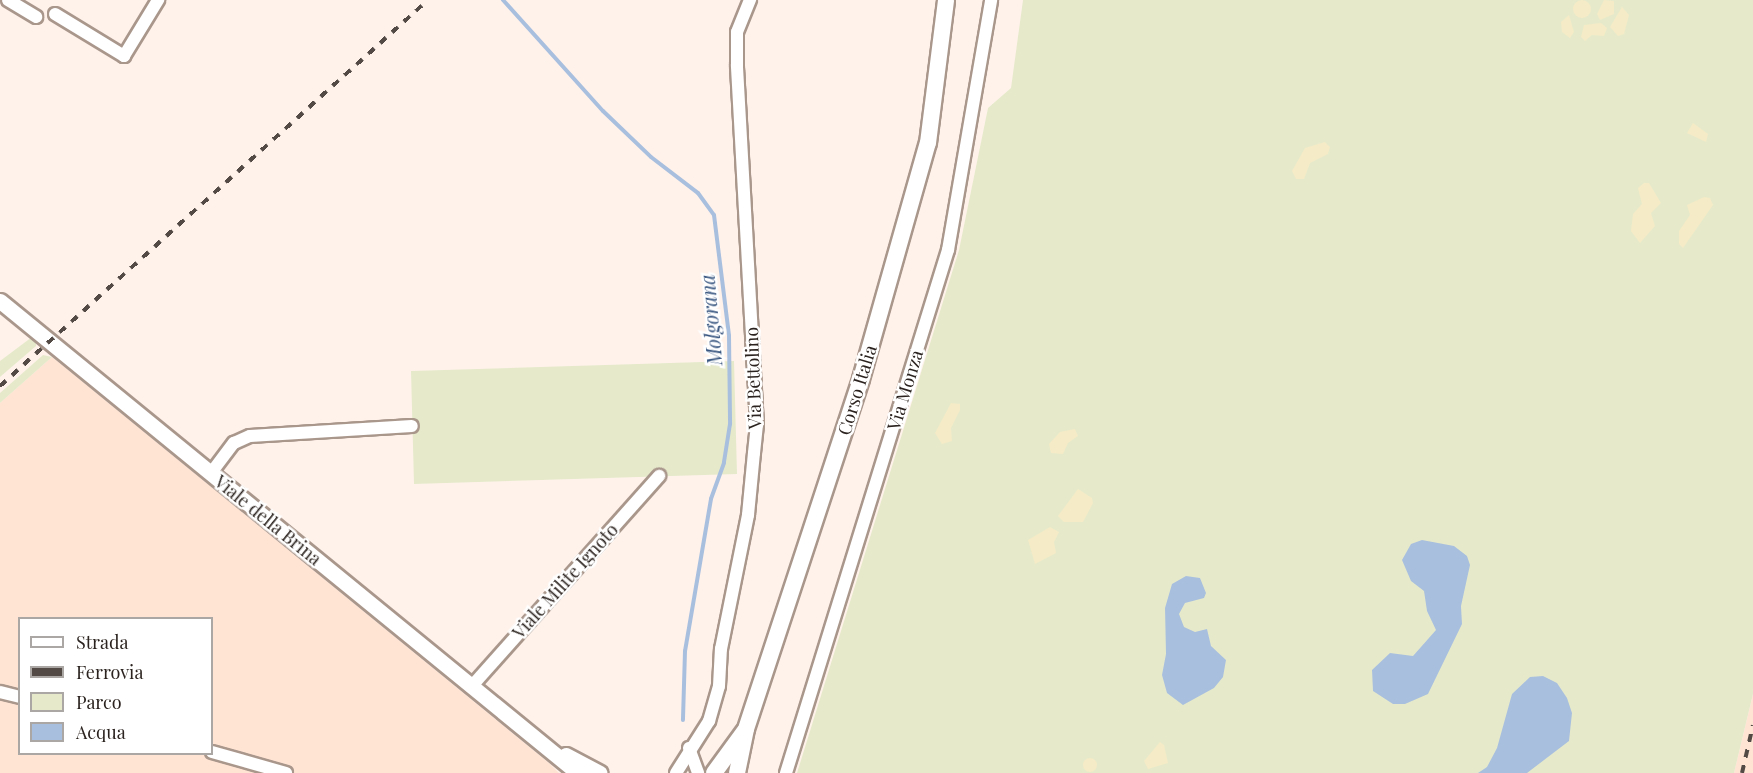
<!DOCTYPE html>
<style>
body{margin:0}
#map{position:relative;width:1753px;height:773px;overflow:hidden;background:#fff2eb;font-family:"Playfair Display",serif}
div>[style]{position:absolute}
.built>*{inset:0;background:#ffe3d3}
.green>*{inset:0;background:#e6eacb}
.sand>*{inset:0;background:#f5ebc6}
.round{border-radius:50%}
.water>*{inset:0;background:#a9bfde}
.stream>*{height:4px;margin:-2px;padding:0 2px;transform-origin:2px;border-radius:2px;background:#a9bfde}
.roads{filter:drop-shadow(2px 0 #aa978c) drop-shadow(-2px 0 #aa978c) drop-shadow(0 2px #aa978c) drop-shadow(0 -2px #aa978c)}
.minor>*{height:12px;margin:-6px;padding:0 6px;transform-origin:6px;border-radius:6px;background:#fff}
.tertiary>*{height:15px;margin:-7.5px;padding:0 7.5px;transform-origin:7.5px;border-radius:7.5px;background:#fff}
.secondary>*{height:16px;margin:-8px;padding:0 8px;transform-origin:8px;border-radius:8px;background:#fff}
.rail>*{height:4px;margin-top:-2px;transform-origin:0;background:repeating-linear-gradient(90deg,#534a45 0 8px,transparent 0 16px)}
span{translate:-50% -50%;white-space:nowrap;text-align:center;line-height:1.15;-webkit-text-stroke:5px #fff;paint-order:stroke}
.street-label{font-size:18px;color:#2b231f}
.water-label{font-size:20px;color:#35537e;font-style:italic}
.legend{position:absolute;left:18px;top:617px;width:195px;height:138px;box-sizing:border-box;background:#fff;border:2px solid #aaa7a5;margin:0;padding:8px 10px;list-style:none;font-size:18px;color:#2b231f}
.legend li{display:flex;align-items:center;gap:12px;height:30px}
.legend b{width:30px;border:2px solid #aaa7a5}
</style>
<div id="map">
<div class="built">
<div style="clip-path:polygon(evenodd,52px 357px,550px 764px,559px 773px,0 773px,0 403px,52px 357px,20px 618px,212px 618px,212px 754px,20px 754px,20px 618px)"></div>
<div style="clip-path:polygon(1753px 694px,1753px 773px,1734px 773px)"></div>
</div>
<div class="green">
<div style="clip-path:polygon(1023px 0,1753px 0,1753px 694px,1734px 773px,797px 773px,959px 250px,988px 108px,1011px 88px)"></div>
<div style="clip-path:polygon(32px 337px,36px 340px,36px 346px,0 377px,0 361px)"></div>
<div style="clip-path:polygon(43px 355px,52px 357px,0 403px,0 393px)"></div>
<div style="clip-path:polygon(734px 361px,737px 474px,414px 484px,411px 371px)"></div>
</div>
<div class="sand">
<div style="clip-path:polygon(1604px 0,1614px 1px,1614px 14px,1600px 20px,1597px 14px)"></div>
<div class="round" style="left:1573px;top:0;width:18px;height:18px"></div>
<div style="clip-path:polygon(1622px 7px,1629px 15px,1624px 34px,1618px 36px,1610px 27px)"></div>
<div style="clip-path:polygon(1569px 15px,1574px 32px,1570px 38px,1562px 32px,1561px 22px)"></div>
<div style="clip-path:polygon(1601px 23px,1607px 28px,1604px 36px,1592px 35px,1585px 41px,1581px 37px,1584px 25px)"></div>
<div style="clip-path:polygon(1693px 123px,1708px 134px,1706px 142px,1687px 133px)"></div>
<div style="clip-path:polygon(1325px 142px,1330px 147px,1328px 154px,1310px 163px,1304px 179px,1296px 179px,1292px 171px,1305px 148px)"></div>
<div style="clip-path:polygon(1644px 183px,1649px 183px,1661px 203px,1651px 213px,1655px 226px,1640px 243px,1631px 231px,1633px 214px,1642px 204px,1638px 188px)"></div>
<div style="clip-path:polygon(1704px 197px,1710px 198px,1713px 205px,1683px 248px,1679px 244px,1679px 231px,1690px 215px,1687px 205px)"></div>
<div style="clip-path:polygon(951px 403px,960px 404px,960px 410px,951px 428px,952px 441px,942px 444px,935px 433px)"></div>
<div style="clip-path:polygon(1075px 429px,1078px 436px,1068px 443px,1063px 454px,1051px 453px,1049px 444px,1060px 432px)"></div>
<div style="clip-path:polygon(1078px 489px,1092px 498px,1093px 503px,1083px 522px,1064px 522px,1058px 516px)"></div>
<div style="clip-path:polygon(1050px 527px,1059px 532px,1054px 542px,1056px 553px,1035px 564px,1028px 540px)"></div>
<div style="clip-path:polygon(1160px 742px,1164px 745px,1168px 763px,1148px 769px,1144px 761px)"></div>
<div class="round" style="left:1083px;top:758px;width:14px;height:14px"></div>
</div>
<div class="water">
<div style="clip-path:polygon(1422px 540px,1454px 546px,1467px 556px,1470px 565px,1461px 606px,1462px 624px,1428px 694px,1405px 704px,1393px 704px,1373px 691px,1372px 670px,1390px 653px,1413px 656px,1436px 630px,1427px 611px,1424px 591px,1411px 581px,1402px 560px,1411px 544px)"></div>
<div style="clip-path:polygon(1186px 576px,1200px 578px,1206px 593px,1204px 598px,1185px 603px,1179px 614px,1184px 627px,1195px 632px,1207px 629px,1211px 646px,1226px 660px,1223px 677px,1214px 688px,1183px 705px,1167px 693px,1162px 675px,1166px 654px,1165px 608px,1172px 584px)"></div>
<div style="clip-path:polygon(1543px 676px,1557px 683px,1567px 698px,1572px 713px,1569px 741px,1527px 773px,1478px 773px,1487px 767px,1497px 748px,1512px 694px,1530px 677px)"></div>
</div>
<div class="stream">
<div style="left:503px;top:0;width:149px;rotate:48deg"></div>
<div style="left:603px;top:111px;width:66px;rotate:43.8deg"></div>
<div style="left:651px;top:157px;width:59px;rotate:37.5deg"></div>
<div style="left:698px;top:193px;width:27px;rotate:54deg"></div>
<div style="left:714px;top:215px;width:122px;rotate:82.9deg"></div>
<div style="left:729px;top:336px;width:88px;rotate:89.3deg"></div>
<div style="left:730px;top:424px;width:39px;rotate:99deg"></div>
<div style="left:724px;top:463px;width:38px;rotate:110deg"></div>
<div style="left:711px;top:499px;width:154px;rotate:99.7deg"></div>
<div style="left:685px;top:651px;width:69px;rotate:91.7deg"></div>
</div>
<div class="roads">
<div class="minor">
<div style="left:8px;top:0;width:33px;rotate:31deg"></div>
<div style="left:55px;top:14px;width:81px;rotate:31.3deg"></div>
<div style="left:124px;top:56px;width:66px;rotate:-58.7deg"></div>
<div style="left:211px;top:473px;width:38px;rotate:-53deg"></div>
<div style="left:234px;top:443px;width:17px;rotate:-24deg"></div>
<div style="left:250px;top:436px;width:162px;rotate:-3.5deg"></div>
<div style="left:471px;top:687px;width:283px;rotate:-48.3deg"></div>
<div style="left:0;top:692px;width:21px;rotate:14deg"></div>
<div style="left:689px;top:748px;width:27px;rotate:70deg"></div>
<div style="left:212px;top:752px;width:77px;rotate:15.8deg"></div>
<div style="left:676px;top:773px;width:62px;rotate:-57.6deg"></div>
<div style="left:709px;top:721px;width:36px;rotate:-74deg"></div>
<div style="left:719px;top:686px;width:37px;rotate:-87deg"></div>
<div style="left:721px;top:649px;width:137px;rotate:-78.6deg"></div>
<div style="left:748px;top:515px;width:62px;rotate:-84.5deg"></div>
<div style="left:754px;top:453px;width:28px;rotate:-84deg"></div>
<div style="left:757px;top:425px;width:360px;rotate:-93.2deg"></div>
<div style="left:737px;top:66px;width:34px;rotate:-90deg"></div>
<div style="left:737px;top:32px;width:35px;rotate:-68deg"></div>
<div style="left:786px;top:773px;width:548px;rotate:-72.79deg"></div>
<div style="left:948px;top:250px;width:254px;rotate:-80.2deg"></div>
</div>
<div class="tertiary">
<div style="left:0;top:301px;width:746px;rotate:39.24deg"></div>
<div style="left:566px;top:755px;width:38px;rotate:28deg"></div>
</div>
<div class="secondary">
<div style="left:714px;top:773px;width:51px;rotate:-53.8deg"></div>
<div style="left:737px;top:773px;width:45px;rotate:-78.4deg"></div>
<div style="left:746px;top:729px;width:368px;rotate:-71.8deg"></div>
<div style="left:861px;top:379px;width:245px;rotate:-74.2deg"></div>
<div style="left:928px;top:143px;width:144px;rotate:-82.8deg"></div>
</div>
</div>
<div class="rail">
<div style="left:0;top:386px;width:576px;rotate:-42.05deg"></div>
<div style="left:1742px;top:773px;width:49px;rotate:-77.1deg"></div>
</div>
<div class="street-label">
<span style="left:753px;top:378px;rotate:-92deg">Via Bettolino</span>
<span style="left:857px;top:390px;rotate:-73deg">Corso Italia</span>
<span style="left:905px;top:390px;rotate:-73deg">Via Monza</span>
<span style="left:268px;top:520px;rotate:39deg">Viale della Brina</span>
<span style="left:565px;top:581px;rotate:-48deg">Viale Milite Ignoto</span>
</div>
<div class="water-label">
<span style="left:710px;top:320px;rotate:-95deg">Molgorana</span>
</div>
<ul class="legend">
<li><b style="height:8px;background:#fff"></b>Strada</li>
<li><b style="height:8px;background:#534a45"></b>Ferrovia</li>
<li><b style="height:16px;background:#e6eacb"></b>Parco</li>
<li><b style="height:16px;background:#a9bfde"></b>Acqua</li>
</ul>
</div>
